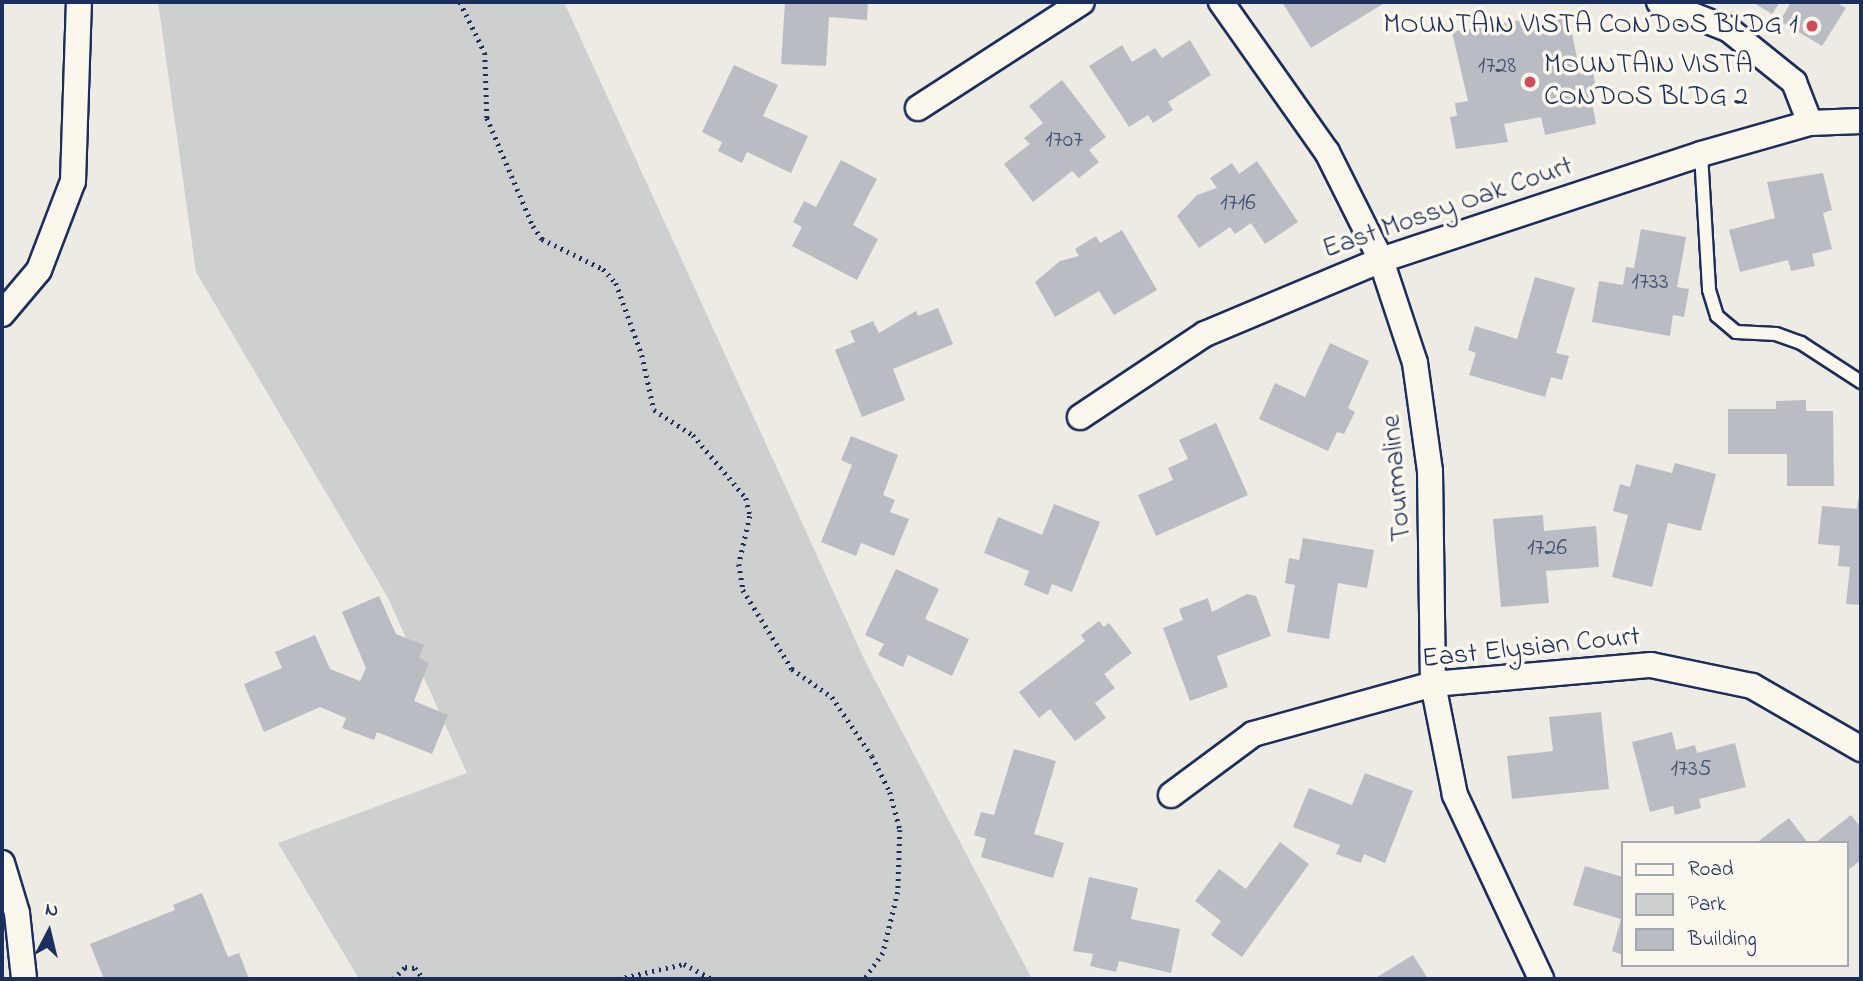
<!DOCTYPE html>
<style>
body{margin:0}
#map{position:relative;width:1863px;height:981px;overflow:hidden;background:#eeebe4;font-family:"Indie Flower",sans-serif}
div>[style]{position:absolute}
.green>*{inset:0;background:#cecfcf}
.building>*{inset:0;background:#b9bcc3}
.path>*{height:4.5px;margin-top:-2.25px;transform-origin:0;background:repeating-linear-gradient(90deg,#1b2f5e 0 2px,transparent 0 7px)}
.roads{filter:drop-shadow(2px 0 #1b2f5e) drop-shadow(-2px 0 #1b2f5e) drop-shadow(0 2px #1b2f5e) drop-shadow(0 -2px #1b2f5e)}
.service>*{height:12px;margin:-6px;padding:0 6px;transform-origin:6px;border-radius:6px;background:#fbf7ec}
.minor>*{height:24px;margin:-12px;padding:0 12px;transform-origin:12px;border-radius:12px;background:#fbf7ec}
.dots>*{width:19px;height:19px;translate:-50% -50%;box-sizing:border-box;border:4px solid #fbf7ec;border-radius:50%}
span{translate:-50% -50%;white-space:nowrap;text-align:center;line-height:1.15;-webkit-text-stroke:7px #fbf7ec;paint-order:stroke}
.number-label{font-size:24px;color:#425277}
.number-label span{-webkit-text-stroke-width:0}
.poi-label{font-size:28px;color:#1b2f5e}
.right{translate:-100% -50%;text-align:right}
.left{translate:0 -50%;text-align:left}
.street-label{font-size:28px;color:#1b2f5e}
.frame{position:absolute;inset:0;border:4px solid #1b2f5e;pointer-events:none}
.legend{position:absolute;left:1621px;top:841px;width:228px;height:126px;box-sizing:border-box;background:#fbf7ec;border:2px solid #a1a7b3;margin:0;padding:9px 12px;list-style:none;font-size:21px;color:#1b2f5e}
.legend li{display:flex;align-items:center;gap:14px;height:35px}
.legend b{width:35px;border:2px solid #a1a7b3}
.north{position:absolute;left:14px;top:897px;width:70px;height:70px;-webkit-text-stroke:5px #fbf7ec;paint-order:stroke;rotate:7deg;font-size:19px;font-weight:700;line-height:28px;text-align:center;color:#1b2f5e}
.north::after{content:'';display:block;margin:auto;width:24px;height:32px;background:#1b2f5e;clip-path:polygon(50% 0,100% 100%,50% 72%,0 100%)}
</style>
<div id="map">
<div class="green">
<div style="clip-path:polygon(158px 2px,564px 2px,866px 663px,1032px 979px,359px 979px,278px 843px,467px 773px,387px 596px,196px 272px)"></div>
</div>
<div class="building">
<div style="clip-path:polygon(785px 2px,868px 2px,867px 20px,829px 17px,826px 66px,781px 64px)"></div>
<div style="clip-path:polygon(1282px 2px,1386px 2px,1311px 48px)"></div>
<div style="clip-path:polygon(1752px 2px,1780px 2px,1772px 14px)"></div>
<div style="clip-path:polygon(1791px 2px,1835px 2px,1846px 8px,1822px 46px,1780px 21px)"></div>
<div style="clip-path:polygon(1568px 12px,1580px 74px,1593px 71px,1596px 90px,1590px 91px,1596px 124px,1545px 135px,1541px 117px,1504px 124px,1508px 142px,1456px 149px,1450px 117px,1457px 116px,1455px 103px,1468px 101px,1452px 32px)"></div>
<div style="clip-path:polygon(1190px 40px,1211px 75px,1168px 102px,1173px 110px,1153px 123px,1148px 115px,1129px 127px,1089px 66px,1122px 45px,1132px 62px,1155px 48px,1162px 58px)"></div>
<div style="clip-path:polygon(734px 65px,778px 85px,763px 116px,808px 136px,791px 173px,747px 152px,742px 163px,718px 151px,722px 142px,702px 132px)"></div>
<div style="clip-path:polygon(1062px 80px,1106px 137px,1089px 150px,1099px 162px,1079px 178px,1072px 171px,1033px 202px,1004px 164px,1030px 144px,1024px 138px,1043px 123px,1029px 106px)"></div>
<div style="clip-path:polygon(841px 160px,877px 179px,853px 225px,878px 239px,857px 280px,792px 246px,802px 227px,793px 222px,804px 201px,816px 207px)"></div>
<div style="clip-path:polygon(1257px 161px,1298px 222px,1265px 244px,1251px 223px,1235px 234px,1230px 227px,1199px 248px,1177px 216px,1197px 195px,1217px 188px,1210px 178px,1232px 163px,1239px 174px)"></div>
<div style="clip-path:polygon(1823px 173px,1832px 210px,1823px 213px,1832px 249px,1812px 254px,1815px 266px,1791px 271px,1788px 260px,1740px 272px,1729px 230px,1775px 218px,1767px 182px)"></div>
<div style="clip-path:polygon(1641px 229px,1686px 237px,1677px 287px,1689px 289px,1684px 317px,1673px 315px,1670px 336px,1592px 322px,1599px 281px,1623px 285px,1626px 267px,1634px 268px)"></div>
<div style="clip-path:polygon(1122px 230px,1157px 290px,1114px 315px,1099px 291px,1055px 317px,1035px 282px,1060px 261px,1079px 256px,1075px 249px,1096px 236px,1100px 243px)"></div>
<div style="clip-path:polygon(1535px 277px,1575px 288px,1556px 353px,1569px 356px,1562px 380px,1551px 377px,1545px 397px,1469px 375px,1476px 353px,1468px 350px,1475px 326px,1517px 339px)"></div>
<div style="clip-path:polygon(938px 308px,953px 344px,893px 369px,905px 400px,862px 417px,835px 350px,855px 342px,850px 331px,873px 321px,879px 333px,916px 311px,918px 316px)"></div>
<div style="clip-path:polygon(1330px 343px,1369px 361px,1348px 408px,1355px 412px,1344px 434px,1337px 432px,1328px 451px,1259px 419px,1275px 383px,1305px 397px)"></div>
<div style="clip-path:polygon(1806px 400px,1806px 411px,1833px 411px,1834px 486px,1787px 486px,1787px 454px,1728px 454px,1728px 409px,1776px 409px,1776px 401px)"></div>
<div style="clip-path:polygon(1216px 423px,1248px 495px,1156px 536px,1138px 495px,1173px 480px,1168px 468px,1188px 459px,1179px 440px)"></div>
<div style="clip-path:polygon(851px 436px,898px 455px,883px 495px,895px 500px,890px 512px,909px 519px,894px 556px,861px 543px,856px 556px,821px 542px,852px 465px,841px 460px)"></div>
<div style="clip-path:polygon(1675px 463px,1716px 474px,1701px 531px,1668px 523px,1652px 587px,1612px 577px,1628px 515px,1613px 511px,1620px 484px,1630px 487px,1636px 464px,1672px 473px)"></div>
<div style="clip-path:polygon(1858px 499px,1861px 499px,1861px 605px,1846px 604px,1850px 567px,1838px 566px,1840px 546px,1818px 544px,1822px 506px,1857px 509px)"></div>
<div style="clip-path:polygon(1054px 504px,1100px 522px,1072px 592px,1052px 584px,1048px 595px,1024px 585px,1029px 571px,984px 553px,998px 517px,1042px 535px)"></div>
<div style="clip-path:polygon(1543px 515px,1544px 531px,1596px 526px,1599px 567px,1546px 571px,1549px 603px,1501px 607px,1493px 519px)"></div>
<div style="clip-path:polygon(1303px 538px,1374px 550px,1367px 588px,1338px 583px,1329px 639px,1287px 632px,1295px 585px,1285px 583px,1289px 558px,1299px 560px)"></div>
<div style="clip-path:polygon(896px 569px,939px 589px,925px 619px,969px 639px,952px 676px,908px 655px,903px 667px,878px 655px,884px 644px,865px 635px)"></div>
<div style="clip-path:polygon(1247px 594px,1256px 596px,1271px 636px,1217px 656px,1228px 687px,1190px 701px,1163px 628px,1183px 620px,1179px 609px,1208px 598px,1212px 612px)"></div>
<div style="clip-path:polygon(379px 596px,396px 634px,424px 645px,419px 658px,429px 663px,414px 701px,448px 715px,432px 754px,377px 732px,374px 740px,342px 728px,346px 718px,320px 707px,264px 732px,244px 684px,282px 668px,275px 652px,315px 635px,330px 669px,360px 681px,366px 668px,342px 612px)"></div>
<div style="clip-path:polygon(1099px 621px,1104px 627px,1109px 623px,1132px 653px,1104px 674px,1115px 688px,1095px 703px,1106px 718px,1075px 741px,1050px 709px,1039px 718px,1019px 692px,1085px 641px,1081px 635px)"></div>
<div style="clip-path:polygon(1601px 712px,1609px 789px,1512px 799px,1507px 756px,1553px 751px,1549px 717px)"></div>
<div style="clip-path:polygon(1672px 732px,1676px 750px,1695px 745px,1697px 753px,1735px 743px,1746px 787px,1699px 799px,1701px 808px,1675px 815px,1673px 806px,1650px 812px,1632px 742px)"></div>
<div style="clip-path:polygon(1014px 749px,1056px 761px,1034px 834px,1064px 843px,1053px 878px,981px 857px,986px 839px,974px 835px,981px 812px,994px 815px)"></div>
<div style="clip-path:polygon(1365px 773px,1413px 791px,1385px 863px,1364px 854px,1361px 863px,1336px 854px,1340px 845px,1293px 827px,1309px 788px,1352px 805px)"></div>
<div style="clip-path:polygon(1851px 815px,1861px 828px,1861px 860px,1847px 871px,1847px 843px,1815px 843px)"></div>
<div style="clip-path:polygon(1789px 818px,1808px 843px,1756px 843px)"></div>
<div style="clip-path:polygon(1280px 842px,1309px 864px,1242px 957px,1211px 935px,1221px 921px,1195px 901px,1219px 869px,1246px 889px)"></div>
<div style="clip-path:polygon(1585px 866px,1623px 877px,1623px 955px,1612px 951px,1621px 919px,1573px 905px)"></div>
<div style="clip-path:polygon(1089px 877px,1138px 888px,1131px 919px,1180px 929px,1171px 973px,1119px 961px,1116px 972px,1090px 966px,1093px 954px,1073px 951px)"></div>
<div style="clip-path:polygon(202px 893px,228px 957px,239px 953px,249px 979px,104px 979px,90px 944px,175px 910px,173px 905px)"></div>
<div style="clip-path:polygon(1413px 955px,1428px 979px,1374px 979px)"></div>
</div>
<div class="path">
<div style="left:460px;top:2px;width:57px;rotate:63.9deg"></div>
<div style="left:485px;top:53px;width:65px;rotate:88.2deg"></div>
<div style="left:487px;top:118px;width:117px;rotate:66.9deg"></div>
<div style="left:533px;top:226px;width:16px;rotate:55deg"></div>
<div style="left:542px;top:239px;width:68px;rotate:26.2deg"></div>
<div style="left:603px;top:269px;width:19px;rotate:47deg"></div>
<div style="left:616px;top:283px;width:77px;rotate:70.1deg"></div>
<div style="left:642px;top:355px;width:56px;rotate:77.7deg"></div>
<div style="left:654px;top:410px;width:46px;rotate:32.7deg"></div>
<div style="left:693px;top:435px;width:82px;rotate:49.9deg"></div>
<div style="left:746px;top:498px;width:18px;rotate:77deg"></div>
<div style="left:750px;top:516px;width:49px;rotate:102.9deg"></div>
<div style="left:739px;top:564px;width:26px;rotate:81deg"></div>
<div style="left:743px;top:590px;width:93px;rotate:58.2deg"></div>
<div style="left:792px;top:669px;width:49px;rotate:35deg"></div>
<div style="left:832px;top:697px;width:71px;rotate:55.9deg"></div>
<div style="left:872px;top:756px;width:40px;rotate:63.4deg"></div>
<div style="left:890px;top:792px;width:39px;rotate:75deg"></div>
<div style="left:900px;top:830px;width:62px;rotate:91.8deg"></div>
<div style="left:898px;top:892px;width:63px;rotate:103.8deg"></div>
<div style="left:883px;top:953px;width:32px;rotate:125deg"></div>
<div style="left:393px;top:979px;width:17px;rotate:-45deg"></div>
<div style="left:405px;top:967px;width:10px;rotate:6deg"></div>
<div style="left:415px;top:968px;width:14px;rotate:51deg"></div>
<div style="left:618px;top:979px;width:68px;rotate:-12.8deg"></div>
<div style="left:684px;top:964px;width:32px;rotate:28deg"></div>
</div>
<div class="roads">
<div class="service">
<div style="left:1701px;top:154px;width:136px;rotate:86.6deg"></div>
<div style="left:1709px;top:290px;width:27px;rotate:73deg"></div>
<div style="left:1717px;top:316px;width:25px;rotate:40deg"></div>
<div style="left:1736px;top:332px;width:40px;rotate:2.9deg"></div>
<div style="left:1776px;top:334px;width:27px;rotate:20deg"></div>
<div style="left:1801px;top:343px;width:72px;rotate:33deg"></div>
</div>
<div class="minor">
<div style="left:1221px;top:2px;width:184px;rotate:54.8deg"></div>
<div style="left:1327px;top:152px;width:121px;rotate:63.4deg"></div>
<div style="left:1381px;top:260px;width:108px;rotate:71.7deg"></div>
<div style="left:1415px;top:363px;width:109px;rotate:82.1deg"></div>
<div style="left:1430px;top:471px;width:213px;rotate:89.2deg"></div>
<div style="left:1433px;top:684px;width:113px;rotate:78.8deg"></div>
<div style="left:1455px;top:795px;width:203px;rotate:64.9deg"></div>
<div style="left:1659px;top:2px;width:74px;rotate:21.4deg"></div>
<div style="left:1728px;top:29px;width:85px;rotate:38.8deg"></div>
<div style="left:1794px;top:82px;width:44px;rotate:68.7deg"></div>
<div style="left:918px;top:108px;width:195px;rotate:-32.9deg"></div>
<div style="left:2px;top:314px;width:57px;rotate:-49.9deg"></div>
<div style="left:39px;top:270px;width:95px;rotate:-69.1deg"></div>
<div style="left:73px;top:181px;width:179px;rotate:-88.1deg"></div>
<div style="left:1080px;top:417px;width:150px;rotate:-33.6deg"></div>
<div style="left:1205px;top:334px;width:191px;rotate:-22.8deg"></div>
<div style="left:1381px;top:260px;width:337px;rotate:-18.3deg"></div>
<div style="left:1701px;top:154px;width:113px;rotate:-15.9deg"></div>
<div style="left:1810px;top:123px;width:51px;rotate:-2.2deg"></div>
<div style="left:1171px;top:795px;width:102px;rotate:-36.6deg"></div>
<div style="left:1253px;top:734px;width:187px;rotate:-15.5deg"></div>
<div style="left:1433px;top:684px;width:219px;rotate:-5deg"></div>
<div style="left:1651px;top:665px;width:103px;rotate:11.7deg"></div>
<div style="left:1752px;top:686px;width:126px;rotate:30deg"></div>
<div style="left:2px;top:863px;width:52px;rotate:73.3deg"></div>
<div style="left:17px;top:913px;width:66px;rotate:83.9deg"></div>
</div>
</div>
<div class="dots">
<div style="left:1812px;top:26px;background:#d1495b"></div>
<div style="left:1530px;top:82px;background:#d1495b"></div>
</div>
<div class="number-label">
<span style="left:1497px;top:67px">1728</span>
<span style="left:1064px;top:141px">1707</span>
<span style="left:1238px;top:204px">1716</span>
<span style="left:1650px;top:283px">1733</span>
<span style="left:1547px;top:549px">1726</span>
<span style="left:1691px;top:770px">1735</span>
</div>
<div class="poi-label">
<span class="right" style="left:1798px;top:26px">MOUNTAIN VISTA CONDOS BLDG 1</span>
<span class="left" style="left:1544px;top:82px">MOUNTAIN VISTA<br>CONDOS BLDG 2</span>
</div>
<div class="street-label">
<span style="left:1448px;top:209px;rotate:-19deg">East Mossy Oak Court</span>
<span style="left:1398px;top:478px;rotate:-95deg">Tourmaline</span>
<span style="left:1531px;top:649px;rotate:-6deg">East Elysian Court</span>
</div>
<div class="frame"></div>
<ul class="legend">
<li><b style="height:9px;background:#fbf7ec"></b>Road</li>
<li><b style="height:19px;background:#cecfcf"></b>Park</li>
<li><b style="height:19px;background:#b9bcc3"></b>Building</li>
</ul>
<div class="north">N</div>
</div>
